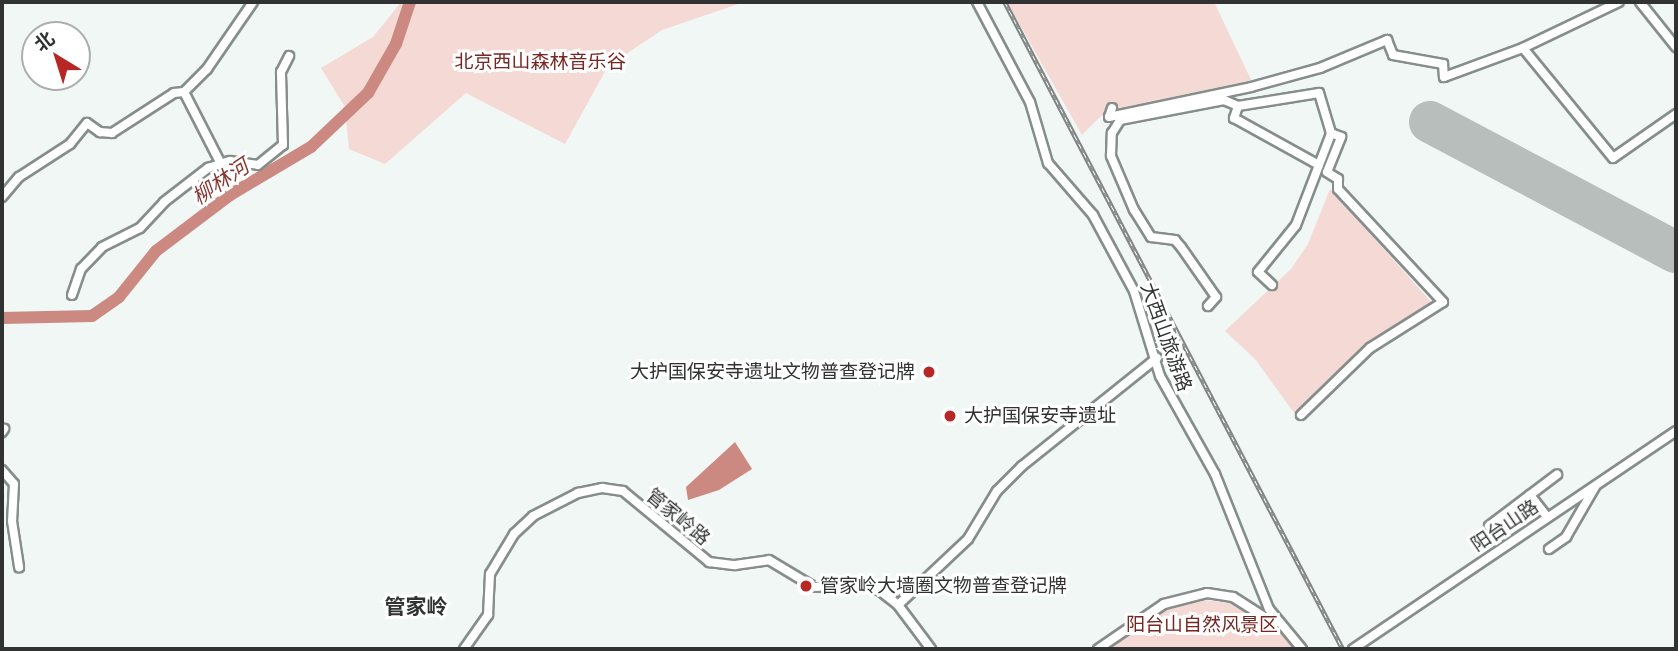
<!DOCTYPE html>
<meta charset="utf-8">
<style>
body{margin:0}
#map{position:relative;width:1678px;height:651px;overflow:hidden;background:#f0f7f4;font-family:"Open Sans","Noto Sans SC",sans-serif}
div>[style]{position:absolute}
.green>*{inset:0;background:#f5d9d5}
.water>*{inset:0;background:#cb8981}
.river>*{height:12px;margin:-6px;padding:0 6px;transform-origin:6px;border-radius:6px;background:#cb8981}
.runway>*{height:42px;margin:-21px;padding:0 21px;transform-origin:21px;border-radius:21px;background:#b8bebb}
.roads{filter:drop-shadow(2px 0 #868e8b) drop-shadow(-2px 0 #868e8b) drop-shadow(0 2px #868e8b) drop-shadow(0 -2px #868e8b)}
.minor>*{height:8px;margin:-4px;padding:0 4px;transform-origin:4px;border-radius:4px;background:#fff}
.rail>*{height:4.5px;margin-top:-2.25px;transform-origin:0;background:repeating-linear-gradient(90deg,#fff 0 5px,#808482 0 10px);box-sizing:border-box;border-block:2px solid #808482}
.dots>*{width:19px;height:19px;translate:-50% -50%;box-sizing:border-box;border:4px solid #fff;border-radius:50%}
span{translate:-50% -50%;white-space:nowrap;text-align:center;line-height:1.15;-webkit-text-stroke:6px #fff;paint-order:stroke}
.park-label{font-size:19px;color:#762621}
.street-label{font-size:19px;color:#303331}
.poi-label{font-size:19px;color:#303331}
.right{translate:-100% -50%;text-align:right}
.left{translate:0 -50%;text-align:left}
.water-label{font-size:21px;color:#883630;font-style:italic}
.neighbourhood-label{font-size:21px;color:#303331;font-weight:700}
.frame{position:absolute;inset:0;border:4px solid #303331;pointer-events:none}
.north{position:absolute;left:21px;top:21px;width:70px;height:70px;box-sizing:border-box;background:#fff;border:2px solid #acadad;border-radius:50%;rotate:322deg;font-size:19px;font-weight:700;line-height:28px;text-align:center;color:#303331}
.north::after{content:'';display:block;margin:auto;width:24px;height:32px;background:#b62726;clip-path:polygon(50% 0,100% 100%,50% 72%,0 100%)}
</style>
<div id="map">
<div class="green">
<div style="clip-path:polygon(401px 2px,744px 2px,662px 30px,608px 66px,565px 144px,466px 93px,385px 164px,349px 149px,345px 107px,321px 68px,373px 37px)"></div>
<div style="clip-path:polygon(1007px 2px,1214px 2px,1253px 84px,1101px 116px,1082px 135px)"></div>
<div style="clip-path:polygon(1330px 189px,1433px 304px,1370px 342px,1295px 414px,1255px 359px,1225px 331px,1291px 269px,1308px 244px)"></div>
<div style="clip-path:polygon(1202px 600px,1230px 603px,1286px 635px,1295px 649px,1109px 649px,1171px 607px)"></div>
</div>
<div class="water">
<div style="clip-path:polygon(735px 442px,752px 469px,719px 490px,688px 500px,686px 487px)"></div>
</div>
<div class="river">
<div style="left:2px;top:318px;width:90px;rotate:-1.3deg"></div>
<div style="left:92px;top:316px;width:33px;rotate:-35deg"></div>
<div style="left:119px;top:297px;width:59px;rotate:-51.2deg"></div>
<div style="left:156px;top:251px;width:93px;rotate:-37.1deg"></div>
<div style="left:230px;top:195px;width:94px;rotate:-30.7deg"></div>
<div style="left:311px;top:147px;width:79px;rotate:-43.5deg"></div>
<div style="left:368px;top:93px;width:56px;rotate:-60.3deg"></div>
<div style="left:396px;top:44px;width:44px;rotate:-71.6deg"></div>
</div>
<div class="runway">
<div style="left:1430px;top:122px;width:278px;rotate:27.9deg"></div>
</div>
<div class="roads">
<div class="minor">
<div style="left:977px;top:2px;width:113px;rotate:62.1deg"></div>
<div style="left:1030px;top:102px;width:64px;rotate:73.6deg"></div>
<div style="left:1048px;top:163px;width:69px;rotate:49.1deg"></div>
<div style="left:1093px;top:215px;width:86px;rotate:61.7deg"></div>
<div style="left:1134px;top:291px;width:89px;rotate:73deg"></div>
<div style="left:1160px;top:376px;width:112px;rotate:60.7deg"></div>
<div style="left:1215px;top:474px;width:145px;rotate:68.2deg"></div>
<div style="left:1269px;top:609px;width:52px;rotate:50.5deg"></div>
<div style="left:1640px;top:2px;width:58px;rotate:51.3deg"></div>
<div style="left:1523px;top:48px;width:142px;rotate:50.7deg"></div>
<div style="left:1613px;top:158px;width:77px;rotate:-34.9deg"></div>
<div style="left:184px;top:92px;width:81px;rotate:62.8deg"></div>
<div style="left:1112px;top:108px;width:9px;rotate:108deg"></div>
<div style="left:1109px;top:117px;width:145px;rotate:-11.9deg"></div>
<div style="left:1251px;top:87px;width:72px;rotate:-15.4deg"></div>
<div style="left:1320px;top:68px;width:73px;rotate:-22.7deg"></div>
<div style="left:1387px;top:40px;width:16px;rotate:68deg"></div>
<div style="left:1393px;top:55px;width:51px;rotate:10.2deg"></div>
<div style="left:1443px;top:64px;width:13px;rotate:86deg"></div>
<div style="left:1444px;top:77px;width:84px;rotate:-20.2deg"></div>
<div style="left:1523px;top:48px;width:106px;rotate:-25.6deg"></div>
<div style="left:2px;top:197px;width:26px;rotate:-50deg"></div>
<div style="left:19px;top:177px;width:61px;rotate:-32.9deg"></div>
<div style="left:70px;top:144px;width:27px;rotate:-51deg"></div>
<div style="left:87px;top:123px;width:16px;rotate:35deg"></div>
<div style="left:100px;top:132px;width:12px;rotate:5deg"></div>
<div style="left:112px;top:133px;width:74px;rotate:-32.8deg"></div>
<div style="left:174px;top:93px;width:10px;rotate:-6deg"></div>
<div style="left:184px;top:92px;width:33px;rotate:-45deg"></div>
<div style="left:207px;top:69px;width:81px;rotate:-55.5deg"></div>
<div style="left:1272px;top:285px;width:19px;rotate:-137deg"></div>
<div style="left:1258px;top:272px;width:60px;rotate:-51deg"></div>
<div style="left:1296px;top:225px;width:64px;rotate:-69deg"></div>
<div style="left:72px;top:295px;width:28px;rotate:-71deg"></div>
<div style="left:81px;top:269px;width:30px;rotate:-46deg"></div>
<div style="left:102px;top:247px;width:42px;rotate:-26.6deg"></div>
<div style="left:140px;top:228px;width:35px;rotate:-47deg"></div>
<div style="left:164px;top:202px;width:56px;rotate:-37.7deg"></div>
<div style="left:208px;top:168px;width:23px;rotate:-18deg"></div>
<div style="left:230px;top:161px;width:28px;rotate:8deg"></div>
<div style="left:258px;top:165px;width:32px;rotate:-39deg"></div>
<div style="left:283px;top:145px;width:73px;rotate:-91.6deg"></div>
<div style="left:281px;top:72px;width:18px;rotate:-63deg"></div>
<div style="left:1208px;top:306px;width:12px;rotate:-48deg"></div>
<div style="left:1216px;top:297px;width:61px;rotate:-125deg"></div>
<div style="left:1181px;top:247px;width:9px;rotate:-131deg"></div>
<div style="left:1175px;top:240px;width:24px;rotate:-173deg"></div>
<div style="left:1151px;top:237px;width:32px;rotate:-122deg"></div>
<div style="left:1134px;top:210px;width:59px;rotate:-113.1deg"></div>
<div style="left:1111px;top:156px;width:23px;rotate:-88deg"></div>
<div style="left:1112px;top:133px;width:15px;rotate:-58deg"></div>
<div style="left:1120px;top:120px;width:106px;rotate:-10.9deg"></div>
<div style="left:1224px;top:100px;width:15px;rotate:23deg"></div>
<div style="left:1301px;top:415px;width:96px;rotate:-44.2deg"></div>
<div style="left:1370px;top:348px;width:86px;rotate:-32.2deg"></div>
<div style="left:1443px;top:302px;width:154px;rotate:-132.9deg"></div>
<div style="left:1338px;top:189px;width:10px;rotate:-90deg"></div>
<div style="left:1338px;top:179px;width:13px;rotate:-148deg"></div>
<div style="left:1327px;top:172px;width:38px;rotate:-68deg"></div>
<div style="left:1341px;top:137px;width:11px;rotate:-158deg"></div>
<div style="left:1331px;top:133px;width:42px;rotate:-106.7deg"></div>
<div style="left:1319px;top:93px;width:82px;rotate:170.9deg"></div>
<div style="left:1238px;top:106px;width:13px;rotate:108deg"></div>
<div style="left:1234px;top:118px;width:97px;rotate:28.9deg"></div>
<div style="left:1319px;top:165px;width:34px;rotate:-69deg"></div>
<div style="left:2px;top:432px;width:4px;rotate:-56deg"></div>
<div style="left:2px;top:470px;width:18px;rotate:49deg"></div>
<div style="left:14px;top:484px;width:37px;rotate:93deg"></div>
<div style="left:12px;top:521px;width:47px;rotate:81.3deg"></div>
<div style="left:1530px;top:495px;width:34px;rotate:-37deg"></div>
<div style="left:1489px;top:526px;width:51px;rotate:-37.1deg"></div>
<div style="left:1530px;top:495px;width:28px;rotate:52deg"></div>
<div style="left:1549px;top:549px;width:21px;rotate:-35deg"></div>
<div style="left:1566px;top:537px;width:58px;rotate:-59.9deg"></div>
<div style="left:898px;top:605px;width:96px;rotate:-43.3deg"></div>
<div style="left:968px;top:539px;width:56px;rotate:-58.9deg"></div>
<div style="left:997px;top:491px;width:35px;rotate:-45deg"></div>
<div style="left:1022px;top:466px;width:173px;rotate:-38.7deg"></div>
<div style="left:464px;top:649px;width:42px;rotate:-54.8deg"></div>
<div style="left:488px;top:615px;width:41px;rotate:-87.2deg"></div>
<div style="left:490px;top:574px;width:47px;rotate:-59deg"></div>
<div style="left:514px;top:534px;width:26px;rotate:-43deg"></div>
<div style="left:533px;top:516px;width:51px;rotate:-27.1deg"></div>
<div style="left:578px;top:493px;width:25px;rotate:-12deg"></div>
<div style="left:602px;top:488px;width:21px;rotate:8deg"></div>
<div style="left:623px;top:491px;width:112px;rotate:39.5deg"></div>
<div style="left:709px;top:562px;width:26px;rotate:7deg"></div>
<div style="left:735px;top:565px;width:34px;rotate:-8deg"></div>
<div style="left:769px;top:560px;width:52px;rotate:31deg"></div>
<div style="left:814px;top:587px;width:47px;rotate:-2.4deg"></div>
<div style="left:861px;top:585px;width:19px;rotate:16deg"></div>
<div style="left:879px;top:590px;width:24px;rotate:38deg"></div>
<div style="left:898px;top:605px;width:55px;rotate:53.1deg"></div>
<div style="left:1098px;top:649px;width:80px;rotate:-34.3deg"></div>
<div style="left:1164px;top:604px;width:44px;rotate:-14.3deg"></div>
<div style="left:1207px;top:593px;width:26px;rotate:9deg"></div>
<div style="left:1233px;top:597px;width:49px;rotate:32.4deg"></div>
<div style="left:1353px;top:649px;width:390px;rotate:-34deg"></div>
</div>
</div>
<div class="rail">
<div style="left:1005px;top:2px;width:730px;rotate:62.42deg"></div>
</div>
<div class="dots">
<div style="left:929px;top:372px;background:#b62726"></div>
<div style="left:950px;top:416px;background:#b62726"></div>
<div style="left:806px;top:586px;background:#b62726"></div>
</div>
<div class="park-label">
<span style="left:540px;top:62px">北京西山森林音乐谷</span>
<span style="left:1202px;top:625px">阳台山自然风景区</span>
</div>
<div class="street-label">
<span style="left:1166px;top:337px;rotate:70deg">大西山旅游路</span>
<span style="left:678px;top:517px;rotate:40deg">管家岭路</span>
<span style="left:1505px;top:526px;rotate:-34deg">阳台山路</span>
</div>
<div class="poi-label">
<span class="right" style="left:915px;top:372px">大护国保安寺遗址文物普查登记牌</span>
<span class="left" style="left:964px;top:416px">大护国保安寺遗址</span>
<span class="left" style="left:820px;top:586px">管家岭大墙圈文物普查登记牌</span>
</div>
<div class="water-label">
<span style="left:220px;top:181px;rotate:-34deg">柳林河</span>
</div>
<div class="neighbourhood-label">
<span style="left:416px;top:606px">管家岭</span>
</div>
<div class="frame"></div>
<div class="north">北</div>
</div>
